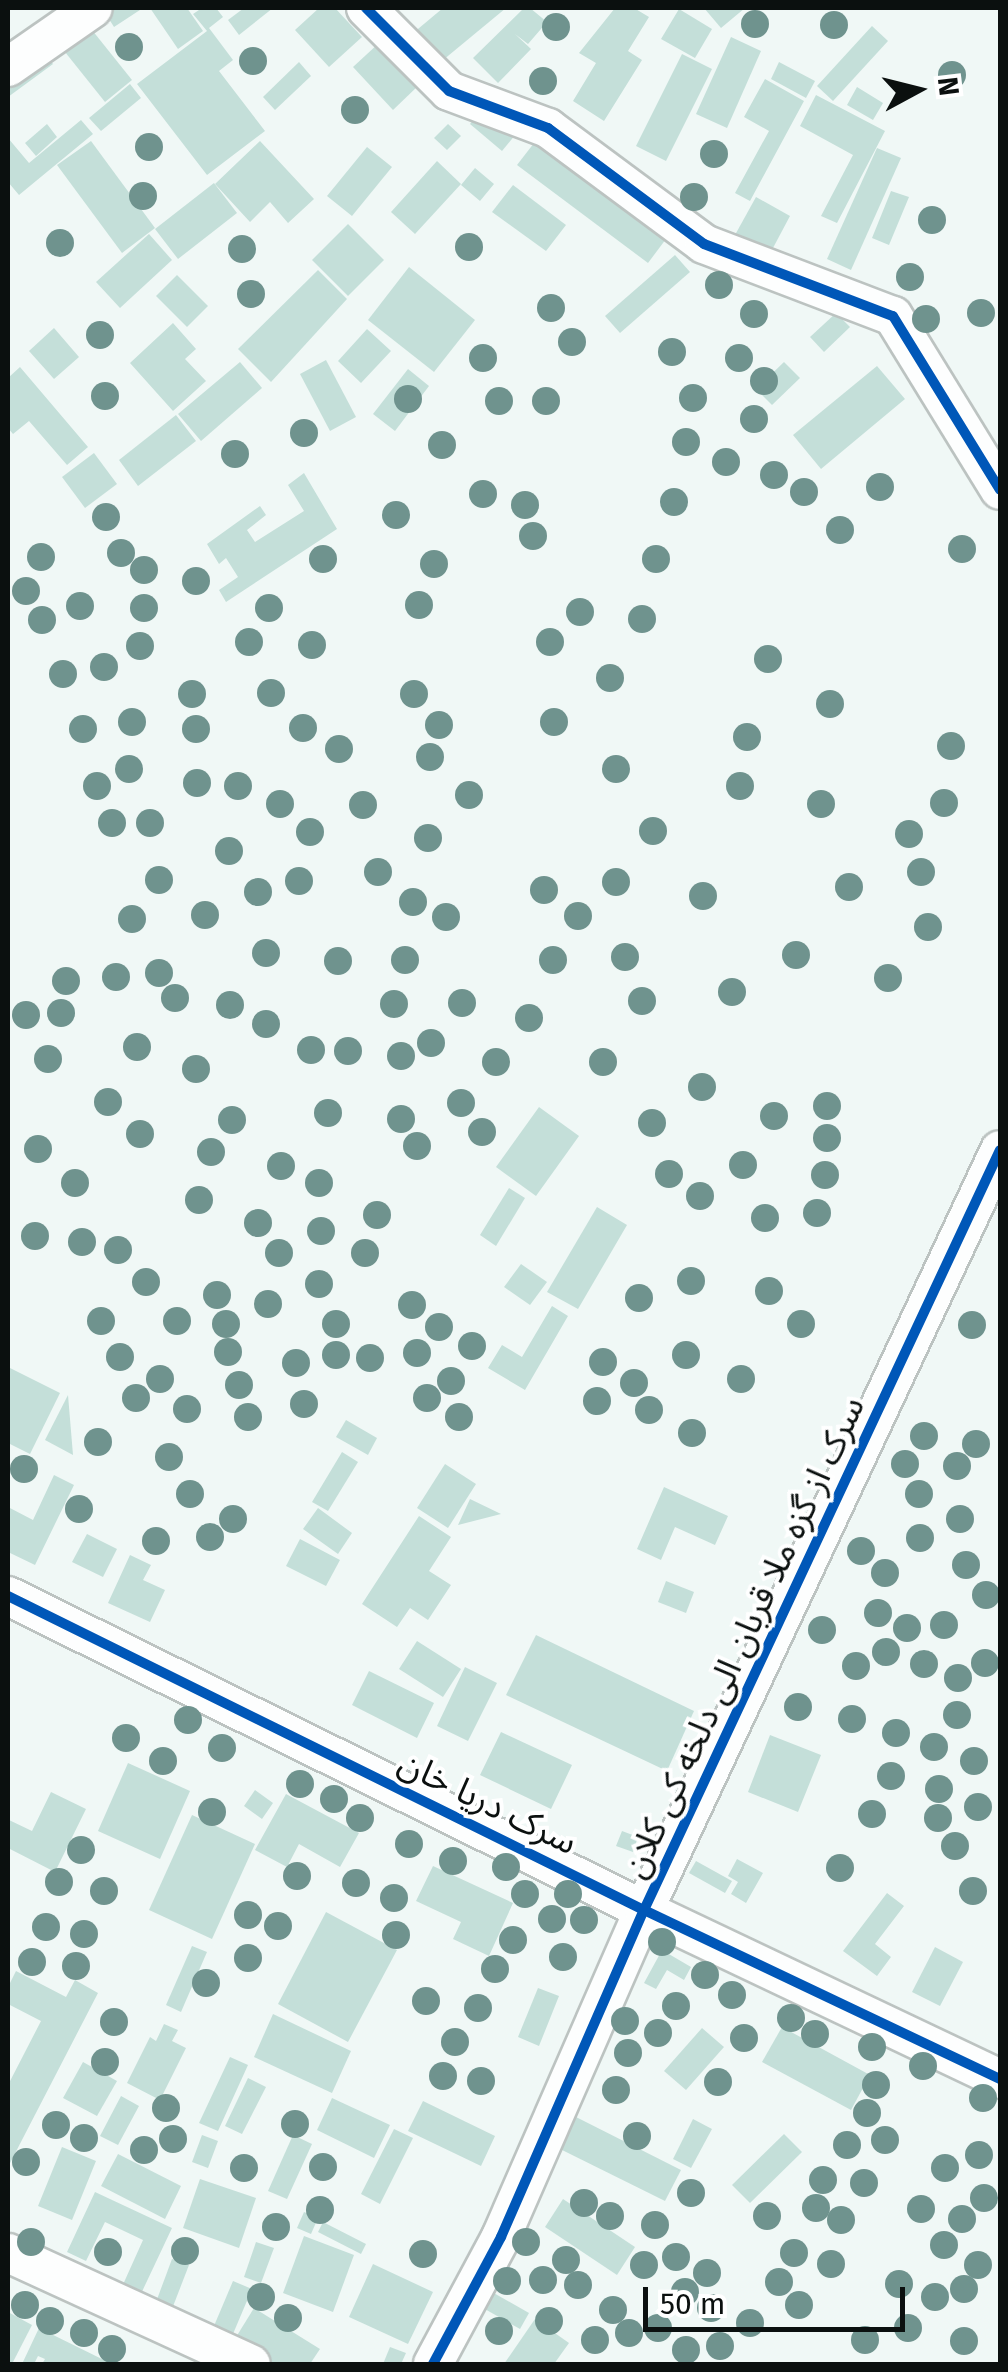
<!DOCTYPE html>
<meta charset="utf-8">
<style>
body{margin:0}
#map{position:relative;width:1008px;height:2372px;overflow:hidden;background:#f0f8f6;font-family:"Fira Sans","Noto Sans Arabic",sans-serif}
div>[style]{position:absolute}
.building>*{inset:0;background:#c4dfd9}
.roads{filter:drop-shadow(2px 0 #bcc3c1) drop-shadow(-2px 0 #bcc3c1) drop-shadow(0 2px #bcc3c1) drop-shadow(0 -2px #bcc3c1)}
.minor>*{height:38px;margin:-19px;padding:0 19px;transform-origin:19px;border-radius:19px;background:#fdfefe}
.cycleway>*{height:10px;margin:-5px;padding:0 5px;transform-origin:5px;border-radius:5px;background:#0057b8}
.trees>*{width:28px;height:28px;margin:-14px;border-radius:50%;background:#6f938e}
span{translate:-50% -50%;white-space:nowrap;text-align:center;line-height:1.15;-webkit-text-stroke:8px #fff;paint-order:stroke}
.street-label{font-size:35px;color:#0b100f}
.frame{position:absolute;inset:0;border:10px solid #0b100f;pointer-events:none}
.north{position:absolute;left:868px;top:40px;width:100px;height:100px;-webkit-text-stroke:8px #fff;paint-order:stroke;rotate:83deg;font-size:28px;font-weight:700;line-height:40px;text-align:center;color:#0b100f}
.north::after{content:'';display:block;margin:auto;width:35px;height:45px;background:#0b100f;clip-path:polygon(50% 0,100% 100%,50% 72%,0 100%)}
.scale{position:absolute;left:643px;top:2287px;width:262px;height:45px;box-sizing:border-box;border:5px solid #0b100f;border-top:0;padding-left:12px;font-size:30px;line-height:35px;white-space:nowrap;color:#0b100f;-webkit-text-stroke:8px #fff;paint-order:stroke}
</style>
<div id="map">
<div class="building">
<div style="clip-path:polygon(108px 8px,143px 8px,114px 27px,104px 11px)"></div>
<div style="clip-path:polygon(150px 8px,187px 8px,203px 31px,178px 49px)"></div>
<div style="clip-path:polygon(202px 8px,216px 8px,223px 17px,209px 28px,233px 60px,219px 71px,265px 131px,207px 175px,137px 84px,207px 31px,193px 14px)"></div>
<div style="clip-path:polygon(244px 8px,273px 8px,239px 35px,228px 20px)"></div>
<div style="clip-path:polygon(319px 8px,335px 8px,362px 37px,329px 67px,295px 30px)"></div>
<div style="clip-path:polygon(443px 8px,506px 8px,431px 70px,406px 39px)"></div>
<div style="clip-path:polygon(524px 8px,530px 8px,547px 22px,528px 44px,515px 34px,531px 49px,498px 83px,473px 58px)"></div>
<div style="clip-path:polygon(615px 8px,634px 8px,649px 17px,628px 51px,642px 60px,604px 121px,573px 101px,596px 63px,579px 53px)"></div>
<div style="clip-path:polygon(704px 8px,745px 8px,721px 28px)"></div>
<div style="clip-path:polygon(679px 9px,712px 29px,695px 58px,661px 39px)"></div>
<div style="clip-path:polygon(84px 20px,132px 80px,105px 102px,57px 42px)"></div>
<div style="clip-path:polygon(872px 26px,888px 41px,833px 101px,817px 86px)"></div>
<div style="clip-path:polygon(731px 37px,761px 51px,727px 128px,696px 114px)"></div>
<div style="clip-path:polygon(379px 43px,419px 85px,393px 110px,353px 67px)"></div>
<div style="clip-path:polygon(41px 48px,53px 64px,8px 97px,8px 73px)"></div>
<div style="clip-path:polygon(682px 54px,712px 69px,666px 161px,636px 146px)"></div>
<div style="clip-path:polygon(299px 62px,311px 76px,275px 110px,263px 97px)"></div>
<div style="clip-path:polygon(779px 62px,815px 81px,806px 98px,771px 79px)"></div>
<div style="clip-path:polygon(765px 79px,804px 101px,750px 201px,735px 193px,769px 131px,744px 117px)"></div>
<div style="clip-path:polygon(130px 84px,141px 98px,101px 131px,89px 118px)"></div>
<div style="clip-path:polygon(857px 87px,883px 103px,873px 120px,847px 105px)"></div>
<div style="clip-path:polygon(816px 95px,885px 131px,837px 223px,821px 216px,853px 155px,800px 126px)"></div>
<div style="clip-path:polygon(484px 107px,516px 134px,502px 151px,470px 124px)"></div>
<div style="clip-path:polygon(81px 120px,93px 134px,19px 195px,8px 182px,8px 138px,29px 163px)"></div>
<div style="clip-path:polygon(47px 124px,57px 137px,36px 156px,25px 143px)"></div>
<div style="clip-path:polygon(448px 124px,461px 136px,447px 150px,434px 138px)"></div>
<div style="clip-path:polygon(541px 134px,672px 231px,648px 263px,517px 165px)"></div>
<div style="clip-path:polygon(91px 141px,155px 228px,122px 253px,57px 165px)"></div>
<div style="clip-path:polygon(260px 141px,314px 199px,288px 223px,270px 202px,250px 222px,215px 184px)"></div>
<div style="clip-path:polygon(367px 147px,392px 167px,352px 216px,327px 196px)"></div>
<div style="clip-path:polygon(877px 148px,901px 158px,851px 270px,827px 259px)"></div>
<div style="clip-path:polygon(437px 161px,461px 184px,415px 234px,391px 212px)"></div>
<div style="clip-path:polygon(475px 168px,494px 184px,480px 201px,461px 185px)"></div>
<div style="clip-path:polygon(214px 183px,237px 213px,178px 259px,155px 229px)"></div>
<div style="clip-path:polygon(513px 185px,566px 225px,546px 251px,492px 212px)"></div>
<div style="clip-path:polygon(891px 191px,909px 197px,889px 245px,872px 238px)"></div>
<div style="clip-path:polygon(756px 197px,790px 216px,765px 263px,730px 244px)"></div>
<div style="clip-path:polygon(348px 224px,384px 260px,348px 296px,312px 260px)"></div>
<div style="clip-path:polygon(149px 234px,172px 260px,120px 308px,96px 282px)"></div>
<div style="clip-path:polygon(675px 255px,690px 272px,620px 333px,605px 316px)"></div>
<div style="clip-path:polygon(409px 267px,475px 320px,434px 372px,368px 320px)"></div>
<div style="clip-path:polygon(318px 270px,347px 299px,271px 382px,238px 349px)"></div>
<div style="clip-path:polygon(177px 275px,208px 306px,187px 327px,156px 296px)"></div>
<div style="clip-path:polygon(836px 313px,850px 327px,824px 352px,810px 337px)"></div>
<div style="clip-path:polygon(173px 323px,196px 349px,185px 359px,206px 381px,173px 411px,130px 363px)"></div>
<div style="clip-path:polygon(54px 328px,79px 357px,54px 379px,29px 351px)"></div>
<div style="clip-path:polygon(367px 329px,391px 351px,361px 383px,338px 361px)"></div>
<div style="clip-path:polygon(326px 360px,356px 417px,330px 431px,300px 374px)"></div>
<div style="clip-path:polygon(240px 362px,262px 388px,201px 441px,178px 414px)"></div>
<div style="clip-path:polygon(784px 362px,800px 378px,772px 405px,756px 389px)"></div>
<div style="clip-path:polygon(877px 366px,905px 399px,821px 469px,793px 435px)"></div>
<div style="clip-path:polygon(20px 367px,88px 447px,67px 465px,29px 421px,13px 434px,8px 428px,8px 378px)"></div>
<div style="clip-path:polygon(408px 369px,429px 386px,395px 431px,373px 414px)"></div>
<div style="clip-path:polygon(176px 415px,196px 441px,138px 486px,119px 460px)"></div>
<div style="clip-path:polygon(94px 453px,117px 484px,85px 508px,62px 477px)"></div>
<div style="clip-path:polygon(304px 473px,337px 529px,226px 602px,219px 590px,238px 577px,226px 558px,219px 564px,207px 544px,260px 506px,266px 515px,247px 530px,255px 542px,304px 511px,288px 485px)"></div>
<div style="clip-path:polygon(539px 1107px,579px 1136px,536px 1196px,496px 1167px)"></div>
<div style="clip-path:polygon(509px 1188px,525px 1198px,496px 1246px,480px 1235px)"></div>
<div style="clip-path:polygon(597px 1207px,627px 1225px,578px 1309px,547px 1292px)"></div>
<div style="clip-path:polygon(521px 1264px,547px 1282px,530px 1305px,504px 1287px)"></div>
<div style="clip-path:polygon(552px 1306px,568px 1316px,525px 1390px,488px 1368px,502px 1345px,522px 1357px)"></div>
<div style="clip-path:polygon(8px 1367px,60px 1393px,30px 1454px,8px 1443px)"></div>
<div style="clip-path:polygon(68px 1395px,73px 1455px,45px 1440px)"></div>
<div style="clip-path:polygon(346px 1420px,377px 1438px,368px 1455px,336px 1437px)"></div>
<div style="clip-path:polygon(342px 1452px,358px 1462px,328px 1511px,312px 1502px)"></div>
<div style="clip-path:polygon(445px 1464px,476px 1484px,448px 1528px,417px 1508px)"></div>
<div style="clip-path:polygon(54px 1475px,74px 1485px,35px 1565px,8px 1552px,8px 1507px,33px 1520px)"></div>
<div style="clip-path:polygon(664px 1487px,728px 1516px,715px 1545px,675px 1527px,661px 1560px,637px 1549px)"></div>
<div style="clip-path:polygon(470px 1499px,501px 1514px,458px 1525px)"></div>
<div style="clip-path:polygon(318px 1508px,352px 1533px,338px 1554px,303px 1529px)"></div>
<div style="clip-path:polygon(419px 1516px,451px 1537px,429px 1571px,451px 1585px,428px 1620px,410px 1608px,397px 1627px,362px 1604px)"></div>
<div style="clip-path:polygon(87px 1534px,117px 1549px,103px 1577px,72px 1562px)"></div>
<div style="clip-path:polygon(300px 1539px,340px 1560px,326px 1586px,286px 1566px)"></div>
<div style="clip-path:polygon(130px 1555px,151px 1565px,143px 1580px,165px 1590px,150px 1622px,108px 1603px)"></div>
<div style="clip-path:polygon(666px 1581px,694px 1592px,686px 1613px,658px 1602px)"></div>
<div style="clip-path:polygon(536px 1635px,694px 1711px,667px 1771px,506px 1695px)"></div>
<div style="clip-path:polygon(417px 1641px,461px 1669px,443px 1697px,399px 1669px)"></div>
<div style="clip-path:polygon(465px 1667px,497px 1683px,468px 1741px,437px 1726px)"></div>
<div style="clip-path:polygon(369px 1671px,434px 1703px,417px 1738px,352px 1705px)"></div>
<div style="clip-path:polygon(501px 1732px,572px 1765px,551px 1809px,480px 1775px)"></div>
<div style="clip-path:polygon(770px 1735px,821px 1755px,798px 1812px,748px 1792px)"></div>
<div style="clip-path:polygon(128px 1763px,190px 1791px,160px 1859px,98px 1831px)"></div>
<div style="clip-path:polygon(255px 1790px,273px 1803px,262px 1819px,244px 1806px)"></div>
<div style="clip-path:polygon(51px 1792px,86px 1809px,55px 1872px,8px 1848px,9px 1820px,32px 1831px)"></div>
<div style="clip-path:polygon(286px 1794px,359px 1833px,340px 1867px,299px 1844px,287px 1867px,255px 1850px)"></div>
<div style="clip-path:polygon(192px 1815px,255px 1844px,212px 1939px,149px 1910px)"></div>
<div style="clip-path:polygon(622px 1831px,638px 1837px,633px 1852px,616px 1846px)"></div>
<div style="clip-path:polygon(737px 1859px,763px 1873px,746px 1903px,731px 1894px,738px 1882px,728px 1876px)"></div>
<div style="clip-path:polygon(696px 1861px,732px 1881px,725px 1893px,689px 1873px)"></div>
<div style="clip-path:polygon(433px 1866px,513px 1903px,489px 1956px,453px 1939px,461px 1922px,416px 1901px)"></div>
<div style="clip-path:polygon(887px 1893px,904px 1906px,875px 1944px,891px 1957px,877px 1976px,843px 1951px)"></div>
<div style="clip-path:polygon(326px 1912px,397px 1950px,348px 2042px,278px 2004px)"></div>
<div style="clip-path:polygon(192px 1946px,207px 1952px,181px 2012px,166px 2005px)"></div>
<div style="clip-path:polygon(935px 1947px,963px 1962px,940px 2006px,912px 1992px)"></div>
<div style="clip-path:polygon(662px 1950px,691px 1967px,684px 1980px,667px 1970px,656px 1989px,644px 1983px)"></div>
<div style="clip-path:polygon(16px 1971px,66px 1997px,75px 1980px,98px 1993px,8px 2167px,8px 2085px,41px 2021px,8px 2004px,8px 1987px)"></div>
<div style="clip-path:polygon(538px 1988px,559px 1996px,539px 2046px,518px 2037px)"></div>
<div style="clip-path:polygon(273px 2014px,351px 2051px,332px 2093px,254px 2057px)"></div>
<div style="clip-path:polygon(164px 2024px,178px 2030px,172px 2041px,186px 2048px,160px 2100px,127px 2083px,150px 2037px,156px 2041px)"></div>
<div style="clip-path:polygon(782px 2027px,870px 2075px,851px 2110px,762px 2062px)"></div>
<div style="clip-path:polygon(702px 2028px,724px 2047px,686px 2090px,664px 2071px)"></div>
<div style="clip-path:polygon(230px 2057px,248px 2065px,218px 2131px,199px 2123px)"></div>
<div style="clip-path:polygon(83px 2062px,117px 2081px,97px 2116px,63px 2098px)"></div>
<div style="clip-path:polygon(248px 2078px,266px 2087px,242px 2134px,225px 2126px)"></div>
<div style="clip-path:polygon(121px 2096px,139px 2106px,118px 2145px,100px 2136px)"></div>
<div style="clip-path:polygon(332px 2098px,390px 2125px,374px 2158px,317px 2130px)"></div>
<div style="clip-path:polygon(423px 2101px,495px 2136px,481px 2166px,408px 2131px)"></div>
<div style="clip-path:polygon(574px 2116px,681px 2170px,665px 2201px,558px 2148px)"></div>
<div style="clip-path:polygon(693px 2119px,712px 2129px,691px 2168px,673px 2159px)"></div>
<div style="clip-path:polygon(394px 2129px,413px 2138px,380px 2204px,361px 2194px)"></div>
<div style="clip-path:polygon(784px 2134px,802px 2152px,750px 2203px,732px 2185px)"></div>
<div style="clip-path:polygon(202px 2135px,218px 2141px,208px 2168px,192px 2162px)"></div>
<div style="clip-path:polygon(293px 2135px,312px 2144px,287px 2199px,268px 2191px)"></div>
<div style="clip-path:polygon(62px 2147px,96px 2161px,72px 2220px,38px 2206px)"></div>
<div style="clip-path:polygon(118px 2154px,181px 2186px,165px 2219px,101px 2186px)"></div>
<div style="clip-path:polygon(200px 2179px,256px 2198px,239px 2248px,183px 2228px)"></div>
<div style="clip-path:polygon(95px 2192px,172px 2228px,139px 2298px,121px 2289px,143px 2240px,105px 2222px,86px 2261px,67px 2252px)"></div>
<div style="clip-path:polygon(563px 2199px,635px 2247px,617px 2275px,545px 2227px)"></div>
<div style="clip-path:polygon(304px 2212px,318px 2218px,311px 2234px,297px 2228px)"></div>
<div style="clip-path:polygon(323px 2222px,366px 2244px,361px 2254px,318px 2232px)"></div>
<div style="clip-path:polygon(304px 2236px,354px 2255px,333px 2312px,283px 2293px)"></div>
<div style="clip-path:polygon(256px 2242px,274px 2248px,261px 2283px,244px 2277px)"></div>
<div style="clip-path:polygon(172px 2259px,189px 2265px,172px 2309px,156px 2302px)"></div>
<div style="clip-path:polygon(373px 2264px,433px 2292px,408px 2344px,349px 2317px)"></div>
<div style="clip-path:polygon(233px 2281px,252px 2289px,230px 2341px,211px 2333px)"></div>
<div style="clip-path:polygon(492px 2292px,529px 2313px,520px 2329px,483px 2308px)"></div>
<div style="clip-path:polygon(254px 2308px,320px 2349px,310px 2364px,270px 2364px,233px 2342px)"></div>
<div style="clip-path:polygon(8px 2312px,32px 2325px,12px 2364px,8px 2364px)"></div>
<div style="clip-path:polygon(535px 2319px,569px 2343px,554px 2364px,504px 2364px)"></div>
<div style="clip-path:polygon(39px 2328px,112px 2364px,42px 2364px,45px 2359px,38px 2356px,34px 2364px,22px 2364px)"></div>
<div style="clip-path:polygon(390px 2347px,406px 2353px,401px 2364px,383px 2364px)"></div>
</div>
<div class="roads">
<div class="minor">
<div style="left:366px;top:8px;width:117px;rotate:45deg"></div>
<div style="left:449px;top:91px;width:106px;rotate:20.5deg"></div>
<div style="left:548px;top:128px;width:194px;rotate:36.6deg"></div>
<div style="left:704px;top:244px;width:202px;rotate:20.9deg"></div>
<div style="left:893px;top:316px;width:204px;rotate:58.4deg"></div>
<div style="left:8px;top:67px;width:103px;rotate:-34.8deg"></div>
<div style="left:8px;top:1596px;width:709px;rotate:26.28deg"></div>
<div style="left:644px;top:1910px;width:394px;rotate:25.4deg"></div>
<div style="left:8px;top:2253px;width:267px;rotate:24.6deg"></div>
<div style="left:433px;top:2364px;width:144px;rotate:-61.8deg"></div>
<div style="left:501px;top:2237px;width:357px;rotate:-66.4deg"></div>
<div style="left:644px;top:1910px;width:839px;rotate:-64.9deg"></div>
</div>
</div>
<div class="cycleway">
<div style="left:366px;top:8px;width:117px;rotate:45deg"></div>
<div style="left:449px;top:91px;width:106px;rotate:20.5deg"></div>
<div style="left:548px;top:128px;width:194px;rotate:36.6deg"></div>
<div style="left:704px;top:244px;width:202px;rotate:20.9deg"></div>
<div style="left:893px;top:316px;width:204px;rotate:58.4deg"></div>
<div style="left:8px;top:1596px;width:709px;rotate:26.28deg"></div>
<div style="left:644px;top:1910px;width:394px;rotate:25.4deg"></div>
<div style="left:433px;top:2364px;width:144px;rotate:-61.8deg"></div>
<div style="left:501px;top:2237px;width:357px;rotate:-66.4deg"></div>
<div style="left:644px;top:1910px;width:839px;rotate:-64.9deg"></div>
</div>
<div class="trees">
<div style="left:755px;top:24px"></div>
<div style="left:834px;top:25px"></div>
<div style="left:556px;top:27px"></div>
<div style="left:129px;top:47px"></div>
<div style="left:253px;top:61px"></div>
<div style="left:952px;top:75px"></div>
<div style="left:543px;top:81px"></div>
<div style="left:355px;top:110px"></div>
<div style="left:149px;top:147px"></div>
<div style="left:714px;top:154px"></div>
<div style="left:143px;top:196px"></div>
<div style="left:694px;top:197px"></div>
<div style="left:932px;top:220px"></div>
<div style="left:60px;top:243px"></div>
<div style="left:469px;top:247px"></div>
<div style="left:242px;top:249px"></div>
<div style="left:910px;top:277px"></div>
<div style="left:719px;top:285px"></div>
<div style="left:251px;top:294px"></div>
<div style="left:551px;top:308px"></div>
<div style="left:981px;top:313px"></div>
<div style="left:754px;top:314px"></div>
<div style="left:926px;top:319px"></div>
<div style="left:100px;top:335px"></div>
<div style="left:572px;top:342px"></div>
<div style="left:672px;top:352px"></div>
<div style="left:483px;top:358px"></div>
<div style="left:739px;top:358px"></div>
<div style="left:764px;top:381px"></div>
<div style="left:105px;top:396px"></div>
<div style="left:693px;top:398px"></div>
<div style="left:408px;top:399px"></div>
<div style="left:499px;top:401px"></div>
<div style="left:546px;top:401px"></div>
<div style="left:754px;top:419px"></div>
<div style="left:304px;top:433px"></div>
<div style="left:686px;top:442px"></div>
<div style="left:442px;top:445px"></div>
<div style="left:235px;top:454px"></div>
<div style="left:726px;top:462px"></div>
<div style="left:774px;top:475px"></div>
<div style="left:880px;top:487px"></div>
<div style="left:804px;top:492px"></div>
<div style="left:483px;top:494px"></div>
<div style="left:674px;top:502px"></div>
<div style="left:525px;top:505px"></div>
<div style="left:396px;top:515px"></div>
<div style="left:106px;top:517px"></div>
<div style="left:840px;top:530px"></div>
<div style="left:533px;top:536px"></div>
<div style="left:962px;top:549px"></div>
<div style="left:121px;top:553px"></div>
<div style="left:41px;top:557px"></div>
<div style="left:323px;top:559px"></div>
<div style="left:656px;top:559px"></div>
<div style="left:434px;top:564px"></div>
<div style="left:144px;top:570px"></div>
<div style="left:196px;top:581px"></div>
<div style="left:26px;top:591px"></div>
<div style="left:419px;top:605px"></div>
<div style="left:80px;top:606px"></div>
<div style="left:144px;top:608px"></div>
<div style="left:269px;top:608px"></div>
<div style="left:580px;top:612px"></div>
<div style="left:642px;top:619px"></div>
<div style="left:42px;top:620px"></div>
<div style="left:249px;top:642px"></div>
<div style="left:550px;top:642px"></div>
<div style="left:312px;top:645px"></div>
<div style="left:140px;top:646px"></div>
<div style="left:768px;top:659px"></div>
<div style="left:104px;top:667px"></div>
<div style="left:63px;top:674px"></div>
<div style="left:610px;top:678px"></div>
<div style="left:271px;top:693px"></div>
<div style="left:192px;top:694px"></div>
<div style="left:414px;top:694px"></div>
<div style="left:830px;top:704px"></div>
<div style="left:132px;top:722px"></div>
<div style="left:554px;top:722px"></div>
<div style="left:439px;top:725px"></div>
<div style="left:303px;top:728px"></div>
<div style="left:83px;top:729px"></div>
<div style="left:196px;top:729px"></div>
<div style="left:747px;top:737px"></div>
<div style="left:951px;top:746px"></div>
<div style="left:339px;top:749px"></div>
<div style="left:430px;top:757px"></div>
<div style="left:129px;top:769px"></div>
<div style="left:616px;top:769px"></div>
<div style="left:197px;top:783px"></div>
<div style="left:97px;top:786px"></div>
<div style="left:238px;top:786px"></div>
<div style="left:740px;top:786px"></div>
<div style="left:469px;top:795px"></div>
<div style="left:944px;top:803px"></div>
<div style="left:280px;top:804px"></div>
<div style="left:821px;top:804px"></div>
<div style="left:363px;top:805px"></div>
<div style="left:112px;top:823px"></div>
<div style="left:150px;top:823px"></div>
<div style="left:653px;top:831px"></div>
<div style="left:310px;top:832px"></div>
<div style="left:909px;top:834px"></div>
<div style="left:428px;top:838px"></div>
<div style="left:229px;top:851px"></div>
<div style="left:378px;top:872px"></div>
<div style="left:921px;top:872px"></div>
<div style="left:159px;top:880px"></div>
<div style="left:299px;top:881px"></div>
<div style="left:616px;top:882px"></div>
<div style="left:849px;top:887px"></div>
<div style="left:544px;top:890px"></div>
<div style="left:258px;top:892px"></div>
<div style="left:703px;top:896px"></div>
<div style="left:413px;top:902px"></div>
<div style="left:205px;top:915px"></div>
<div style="left:578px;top:916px"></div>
<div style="left:446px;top:917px"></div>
<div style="left:132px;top:919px"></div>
<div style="left:928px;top:927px"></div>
<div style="left:266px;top:953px"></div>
<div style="left:796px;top:955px"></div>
<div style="left:625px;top:957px"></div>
<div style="left:405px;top:960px"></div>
<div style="left:553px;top:960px"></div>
<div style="left:338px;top:961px"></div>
<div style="left:159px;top:973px"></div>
<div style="left:116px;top:977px"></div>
<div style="left:888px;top:978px"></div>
<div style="left:66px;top:981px"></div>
<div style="left:732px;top:992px"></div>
<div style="left:175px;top:998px"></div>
<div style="left:642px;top:1001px"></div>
<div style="left:462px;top:1003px"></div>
<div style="left:394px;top:1004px"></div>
<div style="left:230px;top:1005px"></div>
<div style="left:61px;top:1013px"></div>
<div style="left:26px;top:1015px"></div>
<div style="left:529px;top:1018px"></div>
<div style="left:266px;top:1024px"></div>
<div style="left:431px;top:1043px"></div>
<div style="left:137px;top:1047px"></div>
<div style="left:311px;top:1050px"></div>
<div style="left:348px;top:1051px"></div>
<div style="left:401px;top:1056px"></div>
<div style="left:48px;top:1059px"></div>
<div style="left:496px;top:1062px"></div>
<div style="left:603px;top:1062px"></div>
<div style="left:196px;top:1069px"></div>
<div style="left:702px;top:1087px"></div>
<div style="left:108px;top:1102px"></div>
<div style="left:461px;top:1103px"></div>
<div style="left:827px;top:1106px"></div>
<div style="left:328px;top:1113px"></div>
<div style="left:774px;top:1116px"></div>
<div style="left:401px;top:1119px"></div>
<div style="left:232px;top:1120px"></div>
<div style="left:652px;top:1123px"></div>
<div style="left:482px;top:1132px"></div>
<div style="left:140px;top:1134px"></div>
<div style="left:827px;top:1138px"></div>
<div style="left:417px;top:1146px"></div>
<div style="left:38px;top:1149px"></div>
<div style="left:211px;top:1152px"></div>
<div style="left:743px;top:1165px"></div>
<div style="left:281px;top:1166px"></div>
<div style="left:669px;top:1174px"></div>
<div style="left:825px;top:1175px"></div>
<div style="left:75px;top:1183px"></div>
<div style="left:319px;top:1183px"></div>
<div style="left:700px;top:1196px"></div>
<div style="left:199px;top:1200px"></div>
<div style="left:817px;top:1213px"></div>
<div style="left:377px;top:1215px"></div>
<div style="left:765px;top:1218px"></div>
<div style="left:258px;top:1223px"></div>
<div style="left:321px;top:1231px"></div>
<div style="left:35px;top:1236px"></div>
<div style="left:82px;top:1242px"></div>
<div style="left:118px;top:1250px"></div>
<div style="left:279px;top:1253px"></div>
<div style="left:365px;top:1253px"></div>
<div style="left:691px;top:1281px"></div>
<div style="left:146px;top:1282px"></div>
<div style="left:319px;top:1284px"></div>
<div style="left:769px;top:1291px"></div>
<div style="left:217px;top:1295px"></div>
<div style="left:639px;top:1298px"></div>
<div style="left:268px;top:1304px"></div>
<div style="left:412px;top:1305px"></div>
<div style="left:101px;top:1321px"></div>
<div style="left:177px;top:1321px"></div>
<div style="left:226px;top:1324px"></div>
<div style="left:336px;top:1324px"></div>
<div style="left:801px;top:1324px"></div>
<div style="left:972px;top:1325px"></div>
<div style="left:439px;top:1327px"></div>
<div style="left:472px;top:1346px"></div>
<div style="left:228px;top:1352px"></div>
<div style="left:417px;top:1353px"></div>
<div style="left:336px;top:1355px"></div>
<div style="left:686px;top:1355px"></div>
<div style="left:120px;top:1357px"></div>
<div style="left:370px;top:1358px"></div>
<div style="left:603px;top:1362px"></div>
<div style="left:296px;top:1363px"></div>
<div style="left:160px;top:1379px"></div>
<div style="left:741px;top:1379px"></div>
<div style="left:451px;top:1381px"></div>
<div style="left:634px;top:1383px"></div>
<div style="left:239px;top:1385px"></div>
<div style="left:136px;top:1398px"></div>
<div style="left:427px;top:1398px"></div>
<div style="left:597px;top:1401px"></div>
<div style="left:304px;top:1404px"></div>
<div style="left:187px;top:1409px"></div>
<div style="left:649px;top:1410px"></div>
<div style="left:248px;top:1417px"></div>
<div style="left:459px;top:1417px"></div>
<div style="left:692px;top:1433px"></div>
<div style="left:924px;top:1436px"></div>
<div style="left:98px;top:1442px"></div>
<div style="left:976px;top:1444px"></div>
<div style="left:169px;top:1457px"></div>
<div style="left:905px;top:1464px"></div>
<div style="left:957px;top:1466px"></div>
<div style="left:24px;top:1469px"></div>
<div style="left:190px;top:1494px"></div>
<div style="left:919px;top:1494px"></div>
<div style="left:79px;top:1509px"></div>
<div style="left:233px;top:1519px"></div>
<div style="left:960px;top:1519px"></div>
<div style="left:210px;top:1537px"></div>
<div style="left:920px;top:1538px"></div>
<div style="left:156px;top:1541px"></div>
<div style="left:861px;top:1551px"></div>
<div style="left:966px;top:1565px"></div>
<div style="left:885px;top:1573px"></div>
<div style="left:986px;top:1595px"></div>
<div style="left:878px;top:1613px"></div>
<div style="left:944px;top:1625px"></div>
<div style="left:907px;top:1628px"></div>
<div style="left:822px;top:1630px"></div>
<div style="left:886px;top:1652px"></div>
<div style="left:985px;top:1663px"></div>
<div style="left:924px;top:1664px"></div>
<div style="left:856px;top:1666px"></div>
<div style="left:958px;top:1678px"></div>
<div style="left:798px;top:1707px"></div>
<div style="left:957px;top:1715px"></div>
<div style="left:852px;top:1719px"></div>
<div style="left:188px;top:1720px"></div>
<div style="left:896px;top:1733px"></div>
<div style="left:126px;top:1738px"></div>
<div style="left:934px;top:1747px"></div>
<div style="left:222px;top:1748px"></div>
<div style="left:163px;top:1761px"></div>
<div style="left:974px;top:1761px"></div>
<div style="left:891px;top:1776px"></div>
<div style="left:300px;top:1784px"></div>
<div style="left:939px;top:1789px"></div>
<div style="left:334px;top:1799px"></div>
<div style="left:978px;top:1807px"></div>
<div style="left:212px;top:1812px"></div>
<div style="left:872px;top:1814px"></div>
<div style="left:360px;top:1818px"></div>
<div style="left:938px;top:1818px"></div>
<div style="left:409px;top:1844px"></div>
<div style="left:955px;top:1846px"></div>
<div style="left:81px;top:1850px"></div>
<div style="left:453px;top:1861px"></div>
<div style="left:506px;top:1867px"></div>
<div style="left:840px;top:1868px"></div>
<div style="left:297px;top:1876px"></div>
<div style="left:59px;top:1882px"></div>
<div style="left:356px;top:1883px"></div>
<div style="left:104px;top:1891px"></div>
<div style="left:973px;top:1891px"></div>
<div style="left:525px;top:1894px"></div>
<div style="left:568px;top:1894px"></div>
<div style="left:394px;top:1898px"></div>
<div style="left:248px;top:1915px"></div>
<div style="left:552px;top:1919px"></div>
<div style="left:584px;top:1920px"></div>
<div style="left:278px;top:1926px"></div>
<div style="left:46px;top:1927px"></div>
<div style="left:84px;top:1934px"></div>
<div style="left:396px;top:1935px"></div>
<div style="left:513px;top:1940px"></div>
<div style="left:662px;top:1942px"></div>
<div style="left:563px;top:1957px"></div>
<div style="left:248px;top:1958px"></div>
<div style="left:32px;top:1962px"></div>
<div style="left:76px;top:1966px"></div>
<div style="left:495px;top:1969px"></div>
<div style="left:705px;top:1975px"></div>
<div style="left:206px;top:1983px"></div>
<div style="left:732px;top:1995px"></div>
<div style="left:426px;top:2001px"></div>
<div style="left:676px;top:2006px"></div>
<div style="left:478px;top:2008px"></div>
<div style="left:791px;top:2018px"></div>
<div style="left:625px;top:2021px"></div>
<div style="left:114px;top:2022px"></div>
<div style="left:658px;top:2033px"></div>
<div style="left:815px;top:2034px"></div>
<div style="left:744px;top:2038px"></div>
<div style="left:455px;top:2042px"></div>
<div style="left:872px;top:2047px"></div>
<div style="left:628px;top:2053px"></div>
<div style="left:105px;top:2062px"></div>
<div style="left:923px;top:2066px"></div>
<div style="left:443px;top:2076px"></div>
<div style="left:481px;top:2081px"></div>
<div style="left:718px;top:2082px"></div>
<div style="left:876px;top:2085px"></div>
<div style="left:616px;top:2090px"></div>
<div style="left:983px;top:2098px"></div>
<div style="left:166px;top:2108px"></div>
<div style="left:867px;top:2113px"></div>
<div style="left:295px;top:2124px"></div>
<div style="left:56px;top:2125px"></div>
<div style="left:637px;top:2136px"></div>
<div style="left:84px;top:2138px"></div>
<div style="left:173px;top:2139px"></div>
<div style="left:885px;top:2140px"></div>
<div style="left:847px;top:2145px"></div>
<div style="left:144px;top:2150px"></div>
<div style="left:979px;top:2155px"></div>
<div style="left:26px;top:2162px"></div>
<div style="left:323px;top:2167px"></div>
<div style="left:244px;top:2168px"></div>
<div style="left:945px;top:2168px"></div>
<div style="left:823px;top:2180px"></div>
<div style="left:864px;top:2183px"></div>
<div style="left:691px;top:2193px"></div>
<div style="left:984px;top:2198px"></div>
<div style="left:584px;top:2203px"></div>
<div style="left:816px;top:2208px"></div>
<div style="left:921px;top:2209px"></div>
<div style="left:320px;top:2210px"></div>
<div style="left:610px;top:2216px"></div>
<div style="left:767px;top:2216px"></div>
<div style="left:962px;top:2219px"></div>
<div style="left:841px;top:2220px"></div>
<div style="left:655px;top:2225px"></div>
<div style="left:276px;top:2227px"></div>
<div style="left:31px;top:2242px"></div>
<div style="left:526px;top:2242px"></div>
<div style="left:944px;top:2245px"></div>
<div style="left:185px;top:2251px"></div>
<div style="left:108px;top:2252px"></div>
<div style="left:794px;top:2253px"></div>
<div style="left:423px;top:2254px"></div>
<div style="left:676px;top:2257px"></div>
<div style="left:566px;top:2260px"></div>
<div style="left:831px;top:2264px"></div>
<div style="left:644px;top:2265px"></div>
<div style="left:978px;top:2265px"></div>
<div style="left:707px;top:2273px"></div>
<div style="left:543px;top:2280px"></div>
<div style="left:507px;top:2281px"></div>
<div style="left:779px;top:2282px"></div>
<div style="left:899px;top:2284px"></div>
<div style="left:578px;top:2285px"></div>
<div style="left:964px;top:2289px"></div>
<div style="left:685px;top:2292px"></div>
<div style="left:261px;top:2297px"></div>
<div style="left:935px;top:2297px"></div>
<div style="left:25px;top:2305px"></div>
<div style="left:799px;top:2305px"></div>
<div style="left:711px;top:2308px"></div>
<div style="left:613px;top:2310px"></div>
<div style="left:288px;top:2318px"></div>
<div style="left:50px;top:2321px"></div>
<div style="left:549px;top:2321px"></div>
<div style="left:750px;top:2323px"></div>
<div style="left:658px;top:2328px"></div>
<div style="left:908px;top:2328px"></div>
<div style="left:499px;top:2331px"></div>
<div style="left:84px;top:2333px"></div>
<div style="left:629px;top:2333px"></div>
<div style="left:595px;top:2340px"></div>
<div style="left:865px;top:2340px"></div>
<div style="left:964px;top:2341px"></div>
<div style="left:720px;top:2346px"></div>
<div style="left:112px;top:2349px"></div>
<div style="left:686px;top:2350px"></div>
</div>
<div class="street-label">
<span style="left:743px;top:1637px;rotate:-65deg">سرک از گزه ملا قربان الی دلخه کی کلان</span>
<span style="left:488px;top:1802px;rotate:26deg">سرک دریا خان</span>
</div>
<div class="frame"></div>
<div class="north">N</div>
<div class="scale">50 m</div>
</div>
